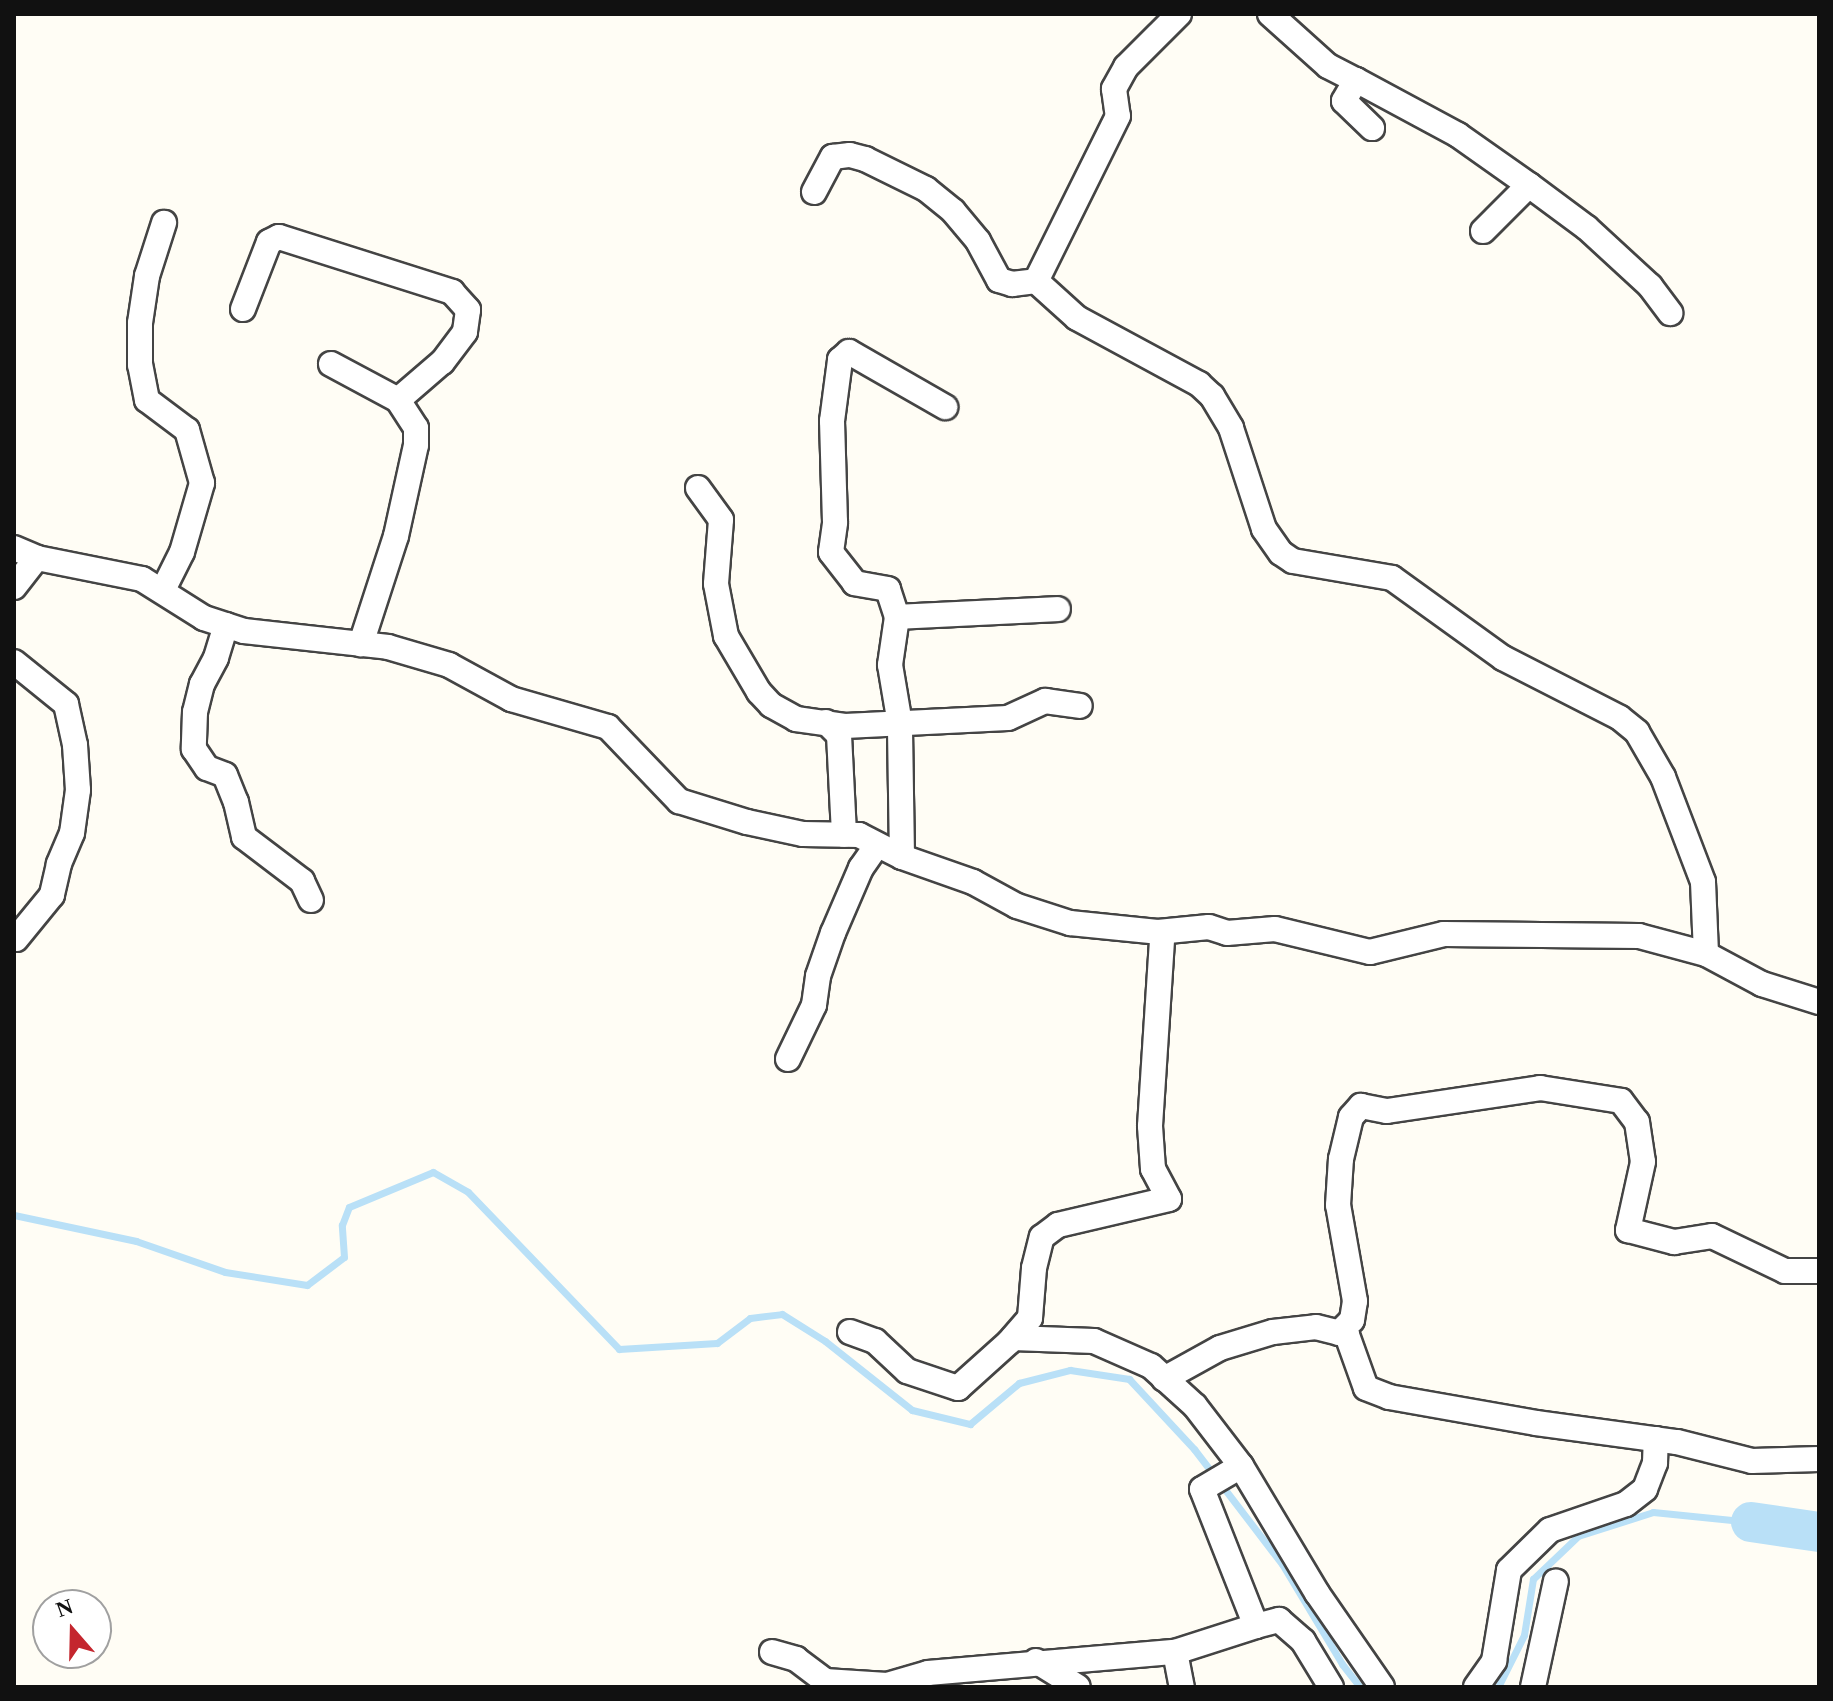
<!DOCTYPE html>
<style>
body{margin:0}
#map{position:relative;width:1833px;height:1701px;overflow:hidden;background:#fffdf5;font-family:"Times New Roman",serif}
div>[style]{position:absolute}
.stream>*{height:7px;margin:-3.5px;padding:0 3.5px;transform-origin:3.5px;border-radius:3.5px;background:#b9e0f7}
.river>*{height:40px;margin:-20px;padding:0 20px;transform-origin:20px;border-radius:20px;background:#b9e0f7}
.roads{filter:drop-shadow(2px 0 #444) drop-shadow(-2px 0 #444) drop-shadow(0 2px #444) drop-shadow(0 -2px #444)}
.street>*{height:24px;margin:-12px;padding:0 12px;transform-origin:12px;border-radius:12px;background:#fff}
span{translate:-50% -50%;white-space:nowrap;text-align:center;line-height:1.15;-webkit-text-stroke:8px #fff;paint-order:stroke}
.frame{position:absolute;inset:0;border:16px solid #111;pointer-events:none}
.north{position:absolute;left:32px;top:1589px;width:80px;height:80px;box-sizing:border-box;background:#fff;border:2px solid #a0a0a0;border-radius:50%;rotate:340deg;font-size:22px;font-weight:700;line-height:32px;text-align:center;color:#111}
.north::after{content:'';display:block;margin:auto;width:28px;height:36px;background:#c4262e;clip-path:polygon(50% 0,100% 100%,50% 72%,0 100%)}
</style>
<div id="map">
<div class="stream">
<div style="left:14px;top:1215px;width:125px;rotate:12deg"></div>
<div style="left:136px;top:1241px;width:94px;rotate:19.2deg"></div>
<div style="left:225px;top:1272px;width:83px;rotate:9deg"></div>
<div style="left:307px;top:1285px;width:46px;rotate:-37.1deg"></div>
<div style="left:344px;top:1257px;width:32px;rotate:-94deg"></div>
<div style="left:342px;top:1225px;width:19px;rotate:-69deg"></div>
<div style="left:349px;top:1207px;width:91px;rotate:-22.6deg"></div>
<div style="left:433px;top:1172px;width:40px;rotate:29.7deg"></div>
<div style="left:468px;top:1192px;width:218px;rotate:46.1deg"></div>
<div style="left:619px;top:1349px;width:98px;rotate:-3.5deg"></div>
<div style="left:717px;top:1343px;width:41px;rotate:-37.1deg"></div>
<div style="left:750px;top:1318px;width:32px;rotate:-7deg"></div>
<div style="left:782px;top:1314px;width:51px;rotate:32.1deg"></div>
<div style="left:825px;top:1341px;width:111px;rotate:38.4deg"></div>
<div style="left:912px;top:1410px;width:60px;rotate:13.6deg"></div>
<div style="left:970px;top:1424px;width:64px;rotate:-39.9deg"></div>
<div style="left:1019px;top:1383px;width:53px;rotate:-14.3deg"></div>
<div style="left:1070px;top:1370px;width:60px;rotate:8.7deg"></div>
<div style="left:1129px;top:1379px;width:96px;rotate:47.1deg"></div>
<div style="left:1194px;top:1449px;width:145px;rotate:52.6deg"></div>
<div style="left:1282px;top:1564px;width:117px;rotate:59deg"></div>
<div style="left:1342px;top:1664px;width:29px;rotate:52deg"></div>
<div style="left:1498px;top:1687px;width:58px;rotate:-63.4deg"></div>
<div style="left:1524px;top:1635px;width:57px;rotate:-80.9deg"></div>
<div style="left:1533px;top:1579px;width:62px;rotate:-43.7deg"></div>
<div style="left:1578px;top:1536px;width:79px;rotate:-17.7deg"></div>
<div style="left:1653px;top:1512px;width:99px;rotate:5.8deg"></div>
</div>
<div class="river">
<div style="left:1751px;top:1522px;width:69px;rotate:8.4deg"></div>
</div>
<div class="roads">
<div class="street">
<div style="left:1179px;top:14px;width:75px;rotate:135deg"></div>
<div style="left:1126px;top:67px;width:25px;rotate:119deg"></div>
<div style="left:1114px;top:89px;width:27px;rotate:82deg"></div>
<div style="left:1118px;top:116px;width:184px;rotate:116.4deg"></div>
<div style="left:1036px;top:281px;width:55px;rotate:42.1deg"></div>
<div style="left:1077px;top:318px;width:139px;rotate:28.4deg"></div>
<div style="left:1199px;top:384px;width:18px;rotate:43deg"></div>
<div style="left:1212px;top:396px;width:37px;rotate:59deg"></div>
<div style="left:1231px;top:428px;width:106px;rotate:71.9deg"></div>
<div style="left:1264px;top:529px;width:29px;rotate:55deg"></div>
<div style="left:1281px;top:553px;width:14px;rotate:34deg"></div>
<div style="left:1293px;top:561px;width:100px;rotate:9.7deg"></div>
<div style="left:1392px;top:578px;width:137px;rotate:35.8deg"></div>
<div style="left:1503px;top:658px;width:131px;rotate:27.1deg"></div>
<div style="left:1620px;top:718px;width:22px;rotate:39deg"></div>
<div style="left:1637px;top:732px;width:52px;rotate:60deg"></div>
<div style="left:1663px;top:777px;width:112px;rotate:69.1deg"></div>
<div style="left:1703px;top:882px;width:72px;rotate:87.6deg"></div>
<div style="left:1270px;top:14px;width:78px;rotate:41.9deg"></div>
<div style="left:1328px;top:66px;width:31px;rotate:27deg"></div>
<div style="left:1356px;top:80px;width:24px;rotate:120deg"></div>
<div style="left:1344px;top:101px;width:39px;rotate:44deg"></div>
<div style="left:1356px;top:80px;width:116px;rotate:28.3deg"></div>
<div style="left:1458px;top:135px;width:87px;rotate:35.2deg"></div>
<div style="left:1529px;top:185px;width:72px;rotate:36.6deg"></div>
<div style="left:1587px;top:228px;width:86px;rotate:42.6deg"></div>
<div style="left:1650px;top:286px;width:34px;rotate:53deg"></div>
<div style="left:814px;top:192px;width:40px;rotate:-62deg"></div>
<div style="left:833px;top:157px;width:17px;rotate:-7deg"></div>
<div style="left:850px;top:155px;width:16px;rotate:15deg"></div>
<div style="left:865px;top:159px;width:68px;rotate:26.2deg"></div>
<div style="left:926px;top:189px;width:35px;rotate:39deg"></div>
<div style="left:953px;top:211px;width:39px;rotate:50deg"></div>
<div style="left:978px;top:241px;width:44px;rotate:61.7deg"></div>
<div style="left:999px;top:280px;width:14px;rotate:17deg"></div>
<div style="left:1012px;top:284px;width:24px;rotate:-7deg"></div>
<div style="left:1483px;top:231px;width:65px;rotate:-45deg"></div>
<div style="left:243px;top:309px;width:72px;rotate:-68.8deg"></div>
<div style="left:269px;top:242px;width:11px;rotate:-27deg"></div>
<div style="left:279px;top:237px;width:182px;rotate:17.6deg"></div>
<div style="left:452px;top:292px;width:24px;rotate:48deg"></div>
<div style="left:468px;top:310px;width:22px;rotate:98deg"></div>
<div style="left:465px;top:332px;width:38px;rotate:127deg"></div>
<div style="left:442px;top:362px;width:58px;rotate:139.2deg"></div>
<div style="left:331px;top:364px;width:76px;rotate:28.2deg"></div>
<div style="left:398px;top:400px;width:33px;rotate:57deg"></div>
<div style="left:416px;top:428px;width:17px;rotate:90deg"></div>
<div style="left:416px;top:445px;width:93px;rotate:102.4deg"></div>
<div style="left:396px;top:536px;width:114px;rotate:108deg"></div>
<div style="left:698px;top:488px;width:39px;rotate:54deg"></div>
<div style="left:721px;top:520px;width:64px;rotate:94.5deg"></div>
<div style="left:716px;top:584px;width:53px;rotate:79.1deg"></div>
<div style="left:726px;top:636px;width:65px;rotate:59.5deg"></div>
<div style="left:759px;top:692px;width:18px;rotate:47deg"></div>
<div style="left:771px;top:705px;width:29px;rotate:29deg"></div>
<div style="left:796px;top:719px;width:49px;rotate:8.1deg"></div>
<div style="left:845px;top:726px;width:163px;rotate:-2.8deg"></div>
<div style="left:1008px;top:718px;width:41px;rotate:-24.7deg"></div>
<div style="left:1045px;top:701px;width:35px;rotate:8deg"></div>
<div style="left:14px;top:548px;width:25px;rotate:23deg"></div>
<div style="left:37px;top:558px;width:107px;rotate:11.3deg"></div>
<div style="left:142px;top:579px;width:73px;rotate:32.2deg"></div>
<div style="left:204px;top:618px;width:42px;rotate:18deg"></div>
<div style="left:244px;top:631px;width:145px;rotate:6.3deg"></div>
<div style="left:388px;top:647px;width:64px;rotate:16.4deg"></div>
<div style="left:449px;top:665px;width:71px;rotate:28.7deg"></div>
<div style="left:511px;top:699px;width:101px;rotate:16.1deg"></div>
<div style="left:608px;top:727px;width:103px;rotate:46.2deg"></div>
<div style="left:679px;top:801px;width:71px;rotate:17.2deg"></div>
<div style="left:747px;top:822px;width:57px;rotate:12.1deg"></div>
<div style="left:803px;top:834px;width:56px;rotate:1deg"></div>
<div style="left:859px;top:835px;width:48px;rotate:27.1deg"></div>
<div style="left:902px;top:857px;width:75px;rotate:19.4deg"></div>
<div style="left:973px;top:882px;width:50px;rotate:28.6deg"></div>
<div style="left:1017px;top:906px;width:56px;rotate:17.8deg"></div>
<div style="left:1070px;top:923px;width:88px;rotate:5.8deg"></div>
<div style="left:1158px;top:932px;width:51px;rotate:-5.6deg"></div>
<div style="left:1209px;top:927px;width:19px;rotate:18deg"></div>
<div style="left:1227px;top:933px;width:48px;rotate:-4.8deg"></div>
<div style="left:1275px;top:929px;width:98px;rotate:13.6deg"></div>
<div style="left:1370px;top:952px;width:76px;rotate:-13.7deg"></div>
<div style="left:1444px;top:934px;width:195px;rotate:0.6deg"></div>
<div style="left:1639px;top:936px;width:69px;rotate:15deg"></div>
<div style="left:1706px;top:954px;width:64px;rotate:28.2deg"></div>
<div style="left:1762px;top:984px;width:60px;rotate:17.5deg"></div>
<div style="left:14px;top:587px;width:37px;rotate:-52deg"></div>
<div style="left:163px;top:590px;width:42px;rotate:-63.4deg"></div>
<div style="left:182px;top:552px;width:72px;rotate:-73.8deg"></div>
<div style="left:202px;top:483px;width:55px;rotate:-105.8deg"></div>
<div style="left:187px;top:430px;width:50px;rotate:-143.1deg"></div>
<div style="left:147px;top:400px;width:36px;rotate:-101deg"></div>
<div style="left:140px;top:365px;width:42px;rotate:-90deg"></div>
<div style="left:140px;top:323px;width:48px;rotate:-81.5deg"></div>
<div style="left:147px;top:276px;width:56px;rotate:-72.2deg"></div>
<div style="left:897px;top:617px;width:161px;rotate:-2.8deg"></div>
<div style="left:226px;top:625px;width:34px;rotate:107deg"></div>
<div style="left:216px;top:658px;width:30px;rotate:118deg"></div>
<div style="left:202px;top:684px;width:29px;rotate:104deg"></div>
<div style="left:195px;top:712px;width:37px;rotate:92deg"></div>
<div style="left:194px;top:749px;width:23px;rotate:56deg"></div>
<div style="left:207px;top:768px;width:19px;rotate:21deg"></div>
<div style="left:225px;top:775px;width:29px;rotate:68deg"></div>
<div style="left:236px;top:802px;width:36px;rotate:77deg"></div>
<div style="left:244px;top:837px;width:73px;rotate:37.2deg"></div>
<div style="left:302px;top:881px;width:21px;rotate:65deg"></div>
<div style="left:14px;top:662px;width:67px;rotate:38.9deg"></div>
<div style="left:66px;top:704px;width:42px;rotate:77.6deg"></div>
<div style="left:75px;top:745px;width:45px;rotate:86.2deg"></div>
<div style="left:78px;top:790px;width:43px;rotate:97.9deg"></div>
<div style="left:72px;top:833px;width:34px;rotate:113deg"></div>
<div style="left:59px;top:864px;width:32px;rotate:103deg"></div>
<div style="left:52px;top:895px;width:57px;rotate:129.3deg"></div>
<div style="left:826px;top:722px;width:18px;rotate:45deg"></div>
<div style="left:839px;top:735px;width:100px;rotate:87.1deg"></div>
<div style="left:902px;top:857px;width:133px;rotate:-90.9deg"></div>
<div style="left:900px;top:724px;width:60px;rotate:-99.6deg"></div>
<div style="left:890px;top:665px;width:49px;rotate:-81.7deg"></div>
<div style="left:897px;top:617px;width:29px;rotate:-108deg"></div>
<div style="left:888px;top:589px;width:34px;rotate:-170deg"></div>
<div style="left:855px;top:583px;width:39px;rotate:-128deg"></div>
<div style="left:831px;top:552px;width:30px;rotate:-82deg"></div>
<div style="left:835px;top:522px;width:101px;rotate:-91.7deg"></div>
<div style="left:832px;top:421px;width:62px;rotate:-82.5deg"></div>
<div style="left:840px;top:360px;width:12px;rotate:-42deg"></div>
<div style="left:849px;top:352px;width:111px;rotate:29.8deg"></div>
<div style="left:788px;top:1059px;width:60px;rotate:-64.3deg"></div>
<div style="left:814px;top:1005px;width:29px;rotate:-82deg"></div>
<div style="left:818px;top:976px;width:46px;rotate:-70.8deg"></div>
<div style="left:833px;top:933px;width:71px;rotate:-66.7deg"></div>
<div style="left:861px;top:868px;width:28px;rotate:-55deg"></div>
<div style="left:850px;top:1332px;width:27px;rotate:20deg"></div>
<div style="left:875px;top:1341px;width:44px;rotate:43.2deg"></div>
<div style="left:907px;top:1371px;width:54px;rotate:18.4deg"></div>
<div style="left:958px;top:1388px;width:69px;rotate:-42deg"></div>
<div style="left:1009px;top:1342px;width:32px;rotate:-49deg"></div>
<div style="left:1030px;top:1318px;width:50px;rotate:-85.4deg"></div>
<div style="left:1034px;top:1268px;width:32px;rotate:-76deg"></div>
<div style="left:1042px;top:1237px;width:20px;rotate:-37deg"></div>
<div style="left:1058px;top:1225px;width:114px;rotate:-13.2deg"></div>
<div style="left:1169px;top:1199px;width:34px;rotate:-118deg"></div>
<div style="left:1153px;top:1169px;width:43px;rotate:-94deg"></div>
<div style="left:1150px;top:1126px;width:188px;rotate:-86.3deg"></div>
<div style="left:1162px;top:938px;width:7px;rotate:-124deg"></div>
<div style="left:1339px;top:1333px;width:18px;rotate:-45deg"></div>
<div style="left:1352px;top:1320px;width:19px;rotate:-81deg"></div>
<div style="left:1355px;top:1301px;width:97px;rotate:-100deg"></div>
<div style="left:1338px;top:1205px;width:46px;rotate:-86.3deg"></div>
<div style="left:1341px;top:1159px;width:43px;rotate:-76.6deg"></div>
<div style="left:1351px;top:1117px;width:15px;rotate:-48deg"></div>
<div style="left:1361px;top:1106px;width:26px;rotate:11deg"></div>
<div style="left:1387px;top:1111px;width:155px;rotate:-8.5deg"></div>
<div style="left:1540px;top:1088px;width:82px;rotate:9.1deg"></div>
<div style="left:1621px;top:1101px;width:26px;rotate:53deg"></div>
<div style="left:1637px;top:1122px;width:40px;rotate:81.5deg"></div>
<div style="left:1643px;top:1162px;width:70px;rotate:102.4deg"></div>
<div style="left:1628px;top:1230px;width:48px;rotate:14.6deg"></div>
<div style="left:1674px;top:1242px;width:38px;rotate:-9deg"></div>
<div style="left:1712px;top:1236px;width:81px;rotate:25.6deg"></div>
<div style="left:1785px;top:1271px;width:34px"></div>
<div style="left:1013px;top:1338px;width:81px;rotate:2.1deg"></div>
<div style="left:1094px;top:1341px;width:62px;rotate:23.7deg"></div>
<div style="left:1151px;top:1366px;width:59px;rotate:42.3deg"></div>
<div style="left:1195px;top:1406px;width:76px;rotate:52.5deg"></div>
<div style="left:1241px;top:1466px;width:148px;rotate:59.1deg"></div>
<div style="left:1317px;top:1593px;width:114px;rotate:55.3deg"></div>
<div style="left:1164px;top:1379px;width:64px;rotate:-29deg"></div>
<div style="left:1220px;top:1348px;width:55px;rotate:-16.8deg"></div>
<div style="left:1273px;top:1332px;width:43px;rotate:-6.6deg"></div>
<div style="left:1316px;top:1327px;width:32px;rotate:14deg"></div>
<div style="left:1347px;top:1335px;width:56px;rotate:70.3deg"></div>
<div style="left:1366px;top:1388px;width:25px;rotate:21deg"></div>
<div style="left:1389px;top:1397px;width:149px;rotate:10deg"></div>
<div style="left:1536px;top:1423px;width:142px;rotate:7.7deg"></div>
<div style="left:1677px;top:1442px;width:77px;rotate:14.2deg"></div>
<div style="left:1752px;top:1461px;width:67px;rotate:-1.7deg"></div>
<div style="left:1256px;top:1626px;width:24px;rotate:-15deg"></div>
<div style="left:1279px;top:1620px;width:32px;rotate:41deg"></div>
<div style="left:1303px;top:1641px;width:54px;rotate:58.7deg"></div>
<div style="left:772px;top:1652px;width:25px;rotate:16deg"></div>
<div style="left:796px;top:1659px;width:36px;rotate:37deg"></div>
<div style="left:825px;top:1681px;width:62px;rotate:3.7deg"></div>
<div style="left:887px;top:1685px;width:43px;rotate:-16.3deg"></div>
<div style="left:928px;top:1673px;width:248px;rotate:-4.9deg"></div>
<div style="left:1175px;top:1652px;width:85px;rotate:-17.8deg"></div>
<div style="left:1256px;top:1626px;width:147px;rotate:-111.5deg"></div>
<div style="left:1202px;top:1489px;width:45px;rotate:-30.5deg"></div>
<div style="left:1175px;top:1652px;width:36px;rotate:79deg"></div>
<div style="left:1036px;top:1661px;width:49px;rotate:31.8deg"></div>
<div style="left:1476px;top:1687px;width:32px;rotate:-55deg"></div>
<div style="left:1494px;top:1661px;width:92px;rotate:-80.6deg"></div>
<div style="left:1509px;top:1570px;width:57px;rotate:-44.3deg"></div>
<div style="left:1550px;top:1530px;width:80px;rotate:-18.9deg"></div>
<div style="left:1626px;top:1504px;width:24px;rotate:-38deg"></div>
<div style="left:1645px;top:1489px;width:28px;rotate:-69deg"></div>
<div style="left:1655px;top:1463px;width:24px;rotate:-88deg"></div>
<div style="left:1533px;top:1687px;width:108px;rotate:-77.8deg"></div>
</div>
</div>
<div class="frame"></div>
<div class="north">N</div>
</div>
